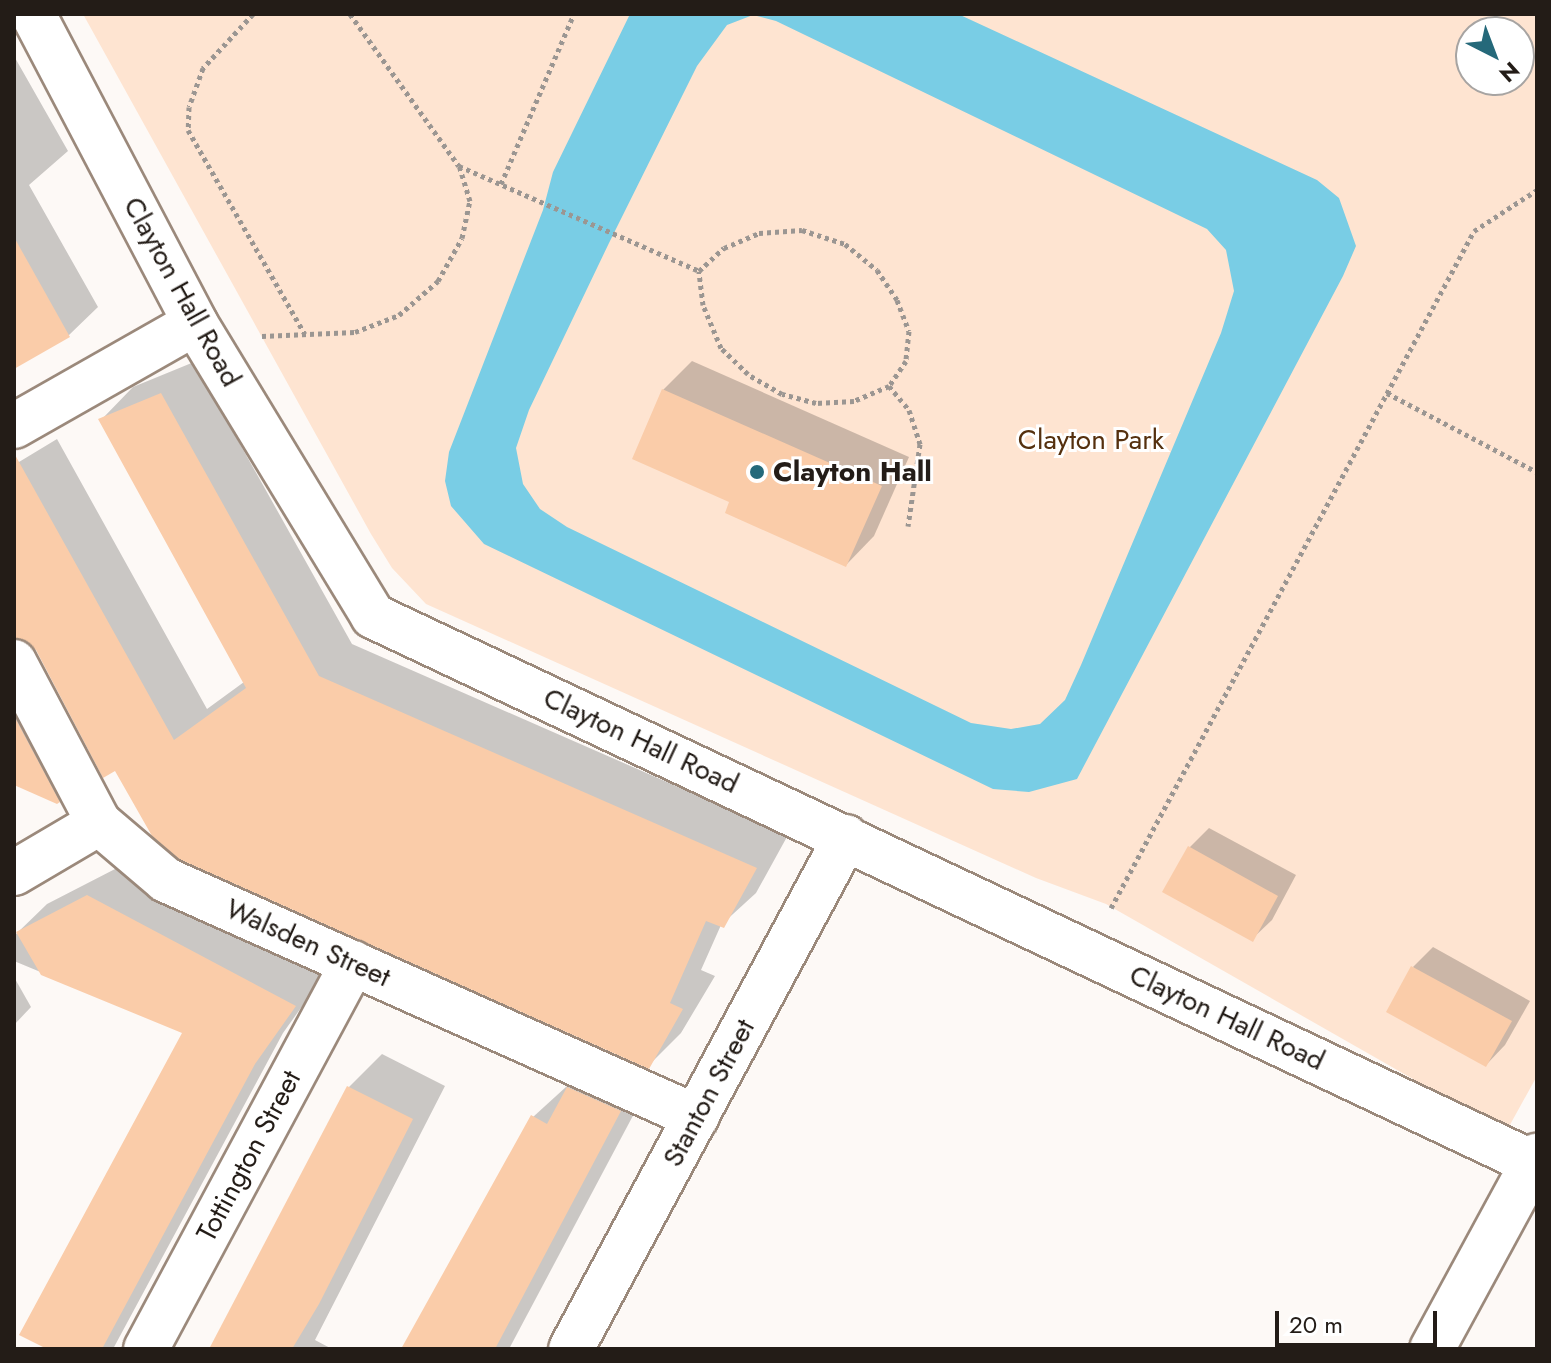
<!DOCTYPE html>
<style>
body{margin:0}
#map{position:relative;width:1551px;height:1363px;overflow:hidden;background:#fdf9f6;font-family:Jost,sans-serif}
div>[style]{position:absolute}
.green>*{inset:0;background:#fee4d1}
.water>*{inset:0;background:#79cde5}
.shadow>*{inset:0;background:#0003}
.building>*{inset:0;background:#facca9}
.path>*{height:5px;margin-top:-2.5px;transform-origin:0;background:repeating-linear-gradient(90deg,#9b9692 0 4px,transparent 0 8px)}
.roads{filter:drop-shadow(2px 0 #9b897b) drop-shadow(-2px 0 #9b897b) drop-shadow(0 2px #9b897b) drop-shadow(0 -2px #9b897b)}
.minor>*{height:44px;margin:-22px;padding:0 22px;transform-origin:22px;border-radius:22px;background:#fff}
.tertiary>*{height:44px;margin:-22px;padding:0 22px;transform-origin:22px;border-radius:22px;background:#fff}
.dots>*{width:22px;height:22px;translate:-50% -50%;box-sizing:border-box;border:4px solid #fff;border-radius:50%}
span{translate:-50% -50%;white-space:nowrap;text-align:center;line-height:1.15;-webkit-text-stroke:6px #fff;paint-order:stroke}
.street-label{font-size:28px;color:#231c17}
.park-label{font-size:28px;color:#55300e}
.poi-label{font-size:28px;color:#231c17;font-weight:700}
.left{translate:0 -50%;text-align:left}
.frame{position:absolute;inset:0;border:16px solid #231c17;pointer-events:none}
.north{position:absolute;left:1455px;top:16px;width:80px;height:80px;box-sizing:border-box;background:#fff;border:2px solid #a7a4a2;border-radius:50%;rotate:138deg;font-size:22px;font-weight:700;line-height:32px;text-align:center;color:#231c17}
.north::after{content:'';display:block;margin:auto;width:28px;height:36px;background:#25697a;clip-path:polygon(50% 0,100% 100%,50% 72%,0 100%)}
.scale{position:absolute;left:1275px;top:1311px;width:162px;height:36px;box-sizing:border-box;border:4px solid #231c17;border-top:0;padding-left:10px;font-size:24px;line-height:28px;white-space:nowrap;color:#231c17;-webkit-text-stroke:6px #fff;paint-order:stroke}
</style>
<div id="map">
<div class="green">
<div style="clip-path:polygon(evenodd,83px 14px,1537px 14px,1537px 1076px,1506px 1132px,1106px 904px,1036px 878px,426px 604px,392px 568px,371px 534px,83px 14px,1471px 32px,1519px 32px,1519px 80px,1471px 80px,1471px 32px)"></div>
</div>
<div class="water">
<div style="clip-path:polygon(evenodd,630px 14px,958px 14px,1317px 180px,1339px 198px,1356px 246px,1343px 276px,1077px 779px,1029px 792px,993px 789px,484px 544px,451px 506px,445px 481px,449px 452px,543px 210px,553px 172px,630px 14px,753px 15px,776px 21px,1207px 229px,1226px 250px,1234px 291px,1221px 333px,1081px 665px,1065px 700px,1040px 724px,1011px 729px,971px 723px,567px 527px,540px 509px,523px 484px,516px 448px,529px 410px,609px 243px,697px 66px,727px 25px,753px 15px)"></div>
</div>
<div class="shadow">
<div style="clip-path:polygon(14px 56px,68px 151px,29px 185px,98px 307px,69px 335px,14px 366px)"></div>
<div style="clip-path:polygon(692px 361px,909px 457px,874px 536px,846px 565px,731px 501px,663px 390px)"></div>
<div style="clip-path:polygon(194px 362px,352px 644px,788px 835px,756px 893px,721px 925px,701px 970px,715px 976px,681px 1033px,648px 1066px,116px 769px,37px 648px,24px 640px,91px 768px,59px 800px,17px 783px,14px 790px,14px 465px,57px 439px,207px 709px,244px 682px,101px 420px,133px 387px)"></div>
<div style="clip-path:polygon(1209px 828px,1296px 875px,1272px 920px,1252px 939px,1189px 848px)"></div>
<div style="clip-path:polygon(117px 868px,323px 977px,283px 1033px,113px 1349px,51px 1349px,185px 1032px,14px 961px,14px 936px,47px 904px)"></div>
<div style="clip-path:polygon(1433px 947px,1530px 1001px,1505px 1045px,1486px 1065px,1413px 967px)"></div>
<div style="clip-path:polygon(14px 977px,31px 1007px,14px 1025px)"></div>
<div style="clip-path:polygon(382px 1054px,445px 1086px,315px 1340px,332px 1349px,214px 1349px,349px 1087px)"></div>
<div style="clip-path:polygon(601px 1055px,653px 1078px,509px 1349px,420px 1349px,407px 1341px,533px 1117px)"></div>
</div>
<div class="building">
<div style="clip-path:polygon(14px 237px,70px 337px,14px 369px)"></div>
<div style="clip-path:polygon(662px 389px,882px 486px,846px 567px,725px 513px,729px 502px,632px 459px)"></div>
<div style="clip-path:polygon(161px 393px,319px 676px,757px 868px,724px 928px,706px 921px,670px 1003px,683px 1009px,649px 1069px,179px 859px,152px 836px,115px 771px,103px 778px,36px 650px,14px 637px,14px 453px,174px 740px,246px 688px,98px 419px)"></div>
<div style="clip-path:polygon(14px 716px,60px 802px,57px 804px,14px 785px)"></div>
<div style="clip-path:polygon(1188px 846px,1278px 896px,1253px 942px,1162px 892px)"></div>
<div style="clip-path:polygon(87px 895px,296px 1006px,255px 1064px,102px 1349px,47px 1349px,19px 1335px,182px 1033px,41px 975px,16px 932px)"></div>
<div style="clip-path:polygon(1411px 966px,1512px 1021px,1486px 1067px,1386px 1012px)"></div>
<div style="clip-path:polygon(347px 1086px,413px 1119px,319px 1304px,292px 1349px,209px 1349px)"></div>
<div style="clip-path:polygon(567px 1087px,621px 1111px,495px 1349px,401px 1349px,531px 1115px,547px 1124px)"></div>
</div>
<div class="path">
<div style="left:253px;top:14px;width:74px;rotate:132.8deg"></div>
<div style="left:203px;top:68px;width:41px;rotate:109.7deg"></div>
<div style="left:189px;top:107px;width:23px;rotate:92deg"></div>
<div style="left:188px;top:130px;width:235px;rotate:60.2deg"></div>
<div style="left:350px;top:14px;width:187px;rotate:54.4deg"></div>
<div style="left:501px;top:184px;width:185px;rotate:-66.8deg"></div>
<div style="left:802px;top:230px;width:45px;rotate:18deg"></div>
<div style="left:845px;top:244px;width:41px;rotate:39.1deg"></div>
<div style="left:877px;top:270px;width:36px;rotate:56deg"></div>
<div style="left:897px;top:300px;width:33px;rotate:69deg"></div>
<div style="left:909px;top:331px;width:30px;rotate:96deg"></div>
<div style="left:906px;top:361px;width:30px;rotate:124deg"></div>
<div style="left:889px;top:386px;width:38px;rotate:157deg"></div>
<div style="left:854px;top:401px;width:38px;rotate:177deg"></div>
<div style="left:816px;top:403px;width:35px;rotate:-165deg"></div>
<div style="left:782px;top:394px;width:39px;rotate:-150deg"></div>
<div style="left:748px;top:374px;width:37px;rotate:-136deg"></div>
<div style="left:721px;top:348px;width:47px;rotate:-112.7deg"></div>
<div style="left:703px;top:305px;width:34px;rotate:-97deg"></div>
<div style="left:699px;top:271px;width:34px;rotate:-43deg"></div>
<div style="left:724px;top:248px;width:38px;rotate:-23deg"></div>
<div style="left:759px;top:233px;width:43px;rotate:-4deg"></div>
<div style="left:262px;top:336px;width:93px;rotate:-2.5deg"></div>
<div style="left:355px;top:332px;width:47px;rotate:-21.1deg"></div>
<div style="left:399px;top:315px;width:52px;rotate:-41.1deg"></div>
<div style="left:438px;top:281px;width:49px;rotate:-60.8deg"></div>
<div style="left:462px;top:238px;width:38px;rotate:-78deg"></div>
<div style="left:470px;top:201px;width:37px;rotate:-107deg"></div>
<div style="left:459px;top:166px;width:262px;rotate:23.6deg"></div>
<div style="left:889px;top:386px;width:31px;rotate:50deg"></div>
<div style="left:909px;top:410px;width:36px;rotate:72deg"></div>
<div style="left:920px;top:444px;width:83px;rotate:98.3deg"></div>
<div style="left:1387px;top:393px;width:170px;rotate:27.8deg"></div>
<div style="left:1111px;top:908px;width:768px;rotate:-61.8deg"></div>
<div style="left:1474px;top:231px;width:75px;rotate:-33.1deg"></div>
</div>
<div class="roads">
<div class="minor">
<div style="left:33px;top:14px;width:349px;rotate:62.3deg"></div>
<div style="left:195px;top:323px;width:343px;rotate:58.7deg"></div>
<div style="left:373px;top:616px;width:1283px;rotate:25.25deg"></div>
<div style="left:14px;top:426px;width:208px;rotate:-29.6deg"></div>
<div style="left:14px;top:662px;width:182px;rotate:62.2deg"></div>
<div style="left:99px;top:823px;width:88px;rotate:40.4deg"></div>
<div style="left:166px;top:880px;width:581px;rotate:24.09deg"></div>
<div style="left:14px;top:873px;width:99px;rotate:-30.5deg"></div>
<div style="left:146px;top:1349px;width:438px;rotate:-61.8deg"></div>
<div style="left:571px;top:1349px;width:581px;rotate:-61.76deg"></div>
</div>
<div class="tertiary">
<div style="left:1432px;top:1349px;width:220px;rotate:-61.5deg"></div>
</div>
</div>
<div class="dots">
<div style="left:757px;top:472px;background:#25697a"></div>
</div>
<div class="street-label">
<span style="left:182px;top:292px;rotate:61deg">Clayton Hall Road</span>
<span style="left:641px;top:741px;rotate:25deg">Clayton Hall Road</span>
<span style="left:308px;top:943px;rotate:24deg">Walsden Street</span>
<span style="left:1227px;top:1018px;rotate:25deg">Clayton Hall Road</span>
<span style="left:709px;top:1093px;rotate:-62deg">Stanton Street</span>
<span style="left:249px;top:1156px;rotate:-62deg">Tottington Street</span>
</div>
<div class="park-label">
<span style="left:1091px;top:440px">Clayton Park</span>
</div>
<div class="poi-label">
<span class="left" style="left:773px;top:472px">Clayton Hall</span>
</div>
<div class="frame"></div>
<div class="north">N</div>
<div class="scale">20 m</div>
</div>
